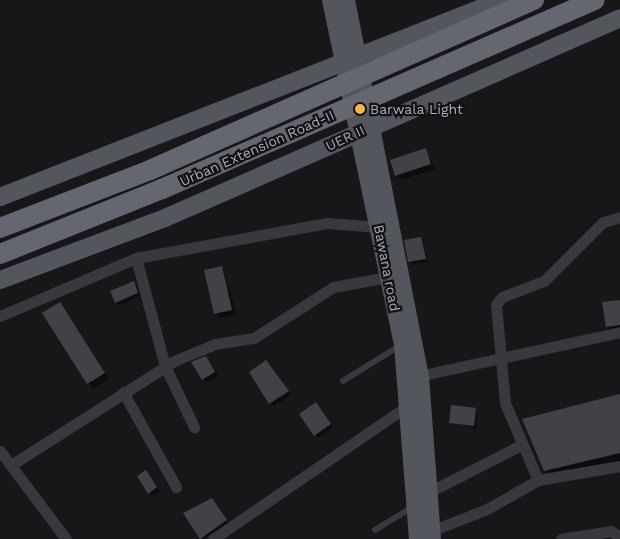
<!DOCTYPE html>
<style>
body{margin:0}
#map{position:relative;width:620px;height:539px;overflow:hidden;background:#17171a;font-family:"Work Sans",sans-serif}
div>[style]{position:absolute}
.shadow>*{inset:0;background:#0007}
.building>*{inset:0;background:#414247}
.lane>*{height:5.5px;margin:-2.75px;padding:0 2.75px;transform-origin:2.75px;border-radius:2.75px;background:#38393f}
.street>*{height:11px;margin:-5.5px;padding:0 5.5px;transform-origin:5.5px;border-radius:5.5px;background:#38393f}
.primary>*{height:18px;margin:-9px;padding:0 9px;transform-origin:9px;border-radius:9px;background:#54565e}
.highway-bridge>*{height:20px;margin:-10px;padding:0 10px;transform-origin:10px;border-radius:10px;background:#646770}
.dots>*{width:14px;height:14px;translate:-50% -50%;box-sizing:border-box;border:2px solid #121215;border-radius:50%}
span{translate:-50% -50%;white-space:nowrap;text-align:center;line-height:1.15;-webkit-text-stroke:4.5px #121215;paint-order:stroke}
.poi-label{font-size:14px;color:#a9aeba}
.left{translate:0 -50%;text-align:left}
.street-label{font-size:14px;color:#a9aeba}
</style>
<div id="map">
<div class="shadow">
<div style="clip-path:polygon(426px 150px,435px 169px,401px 180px,396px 175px)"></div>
<div style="clip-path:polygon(421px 238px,428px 262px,413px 264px,409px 261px)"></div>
<div style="clip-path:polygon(222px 267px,237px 315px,220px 318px,215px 313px)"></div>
<div style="clip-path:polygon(134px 282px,140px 296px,119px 305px,116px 302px)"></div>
<div style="clip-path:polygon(620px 301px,620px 330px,611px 331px,607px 326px)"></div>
<div style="clip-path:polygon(60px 303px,109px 379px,93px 389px,44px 313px)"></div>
<div style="clip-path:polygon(206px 357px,218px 376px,206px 382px,203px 379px)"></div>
<div style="clip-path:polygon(269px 365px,291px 395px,274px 406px,270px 403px)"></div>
<div style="clip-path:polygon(620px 395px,620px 462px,552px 478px,545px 471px)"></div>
<div style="clip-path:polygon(316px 404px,333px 428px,318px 438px,315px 435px)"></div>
<div style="clip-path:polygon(476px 410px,477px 429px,450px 422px)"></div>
<div style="clip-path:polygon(149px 475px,160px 491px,152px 496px,149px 493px)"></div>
<div style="clip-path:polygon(215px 503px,229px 524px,202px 539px,185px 514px)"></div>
</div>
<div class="building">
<div style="clip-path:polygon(426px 148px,431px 164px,395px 176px,390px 160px)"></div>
<div style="clip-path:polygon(421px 237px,426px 259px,408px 262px,404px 240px)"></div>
<div style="clip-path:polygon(222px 266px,232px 310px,214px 314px,204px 270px)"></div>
<div style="clip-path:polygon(134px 281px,138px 293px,115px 303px,110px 291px)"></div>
<div style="clip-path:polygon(620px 300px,620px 325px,606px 327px,602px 302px)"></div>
<div style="clip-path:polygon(60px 302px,105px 373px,87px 384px,42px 313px)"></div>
<div style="clip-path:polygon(206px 356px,215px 372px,202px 380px,191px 362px)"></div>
<div style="clip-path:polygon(266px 360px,289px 391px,269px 404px,249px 372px)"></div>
<div style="clip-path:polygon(620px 394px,620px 453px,544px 471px,522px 419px)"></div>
<div style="clip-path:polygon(316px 402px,331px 424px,314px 436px,299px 414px)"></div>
<div style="clip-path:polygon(451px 405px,476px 408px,474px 426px,449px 423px)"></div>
<div style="clip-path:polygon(146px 470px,157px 487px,148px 494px,137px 476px)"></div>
<div style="clip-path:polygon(212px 498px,227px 520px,200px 539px,183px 513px)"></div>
</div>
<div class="lane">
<div style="left:343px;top:381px;width:68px;rotate:-31.8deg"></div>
<div style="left:375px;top:530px;width:44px;rotate:-31.2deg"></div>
</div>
<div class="street">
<div style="left:136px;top:258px;width:112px;rotate:75deg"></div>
<div style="left:165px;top:366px;width:68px;rotate:64.6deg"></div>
<div style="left:0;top:316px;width:148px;rotate:-23.1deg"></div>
<div style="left:136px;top:258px;width:194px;rotate:-10.4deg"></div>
<div style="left:327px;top:223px;width:52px;rotate:4.4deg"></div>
<div style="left:414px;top:377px;width:211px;rotate:-12.3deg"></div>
<div style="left:123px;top:392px;width:109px;rotate:60.8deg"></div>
<div style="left:0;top:451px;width:110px;rotate:53.1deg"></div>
<div style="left:11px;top:465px;width:193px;rotate:-32.5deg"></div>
<div style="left:174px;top:361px;width:44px;rotate:-22.5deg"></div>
<div style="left:215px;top:344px;width:39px;rotate:-9deg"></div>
<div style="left:254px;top:338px;width:94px;rotate:-32.8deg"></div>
<div style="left:333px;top:287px;width:56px;rotate:-10.3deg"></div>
<div style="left:538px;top:480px;width:84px;rotate:-113.2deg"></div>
<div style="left:505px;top:403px;width:99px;rotate:-95.2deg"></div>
<div style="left:496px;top:304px;width:9px;rotate:-49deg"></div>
<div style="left:502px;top:297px;width:45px;rotate:-20.9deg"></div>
<div style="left:544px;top:281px;width:83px;rotate:-45deg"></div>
<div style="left:603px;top:222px;width:18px;rotate:-16deg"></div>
<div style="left:429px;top:492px;width:103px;rotate:-27.1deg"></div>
<div style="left:431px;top:531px;width:60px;rotate:-21.4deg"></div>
<div style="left:487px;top:509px;width:59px;rotate:-29.6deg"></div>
<div style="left:538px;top:480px;width:83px;rotate:-9.7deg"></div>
<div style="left:213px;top:539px;width:239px;rotate:-34.4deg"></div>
<div style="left:561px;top:539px;width:51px;rotate:-9.1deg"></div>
<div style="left:611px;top:531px;width:11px;rotate:34deg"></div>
</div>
<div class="primary">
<div style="left:331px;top:0;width:351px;rotate:78.2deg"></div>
<div style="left:403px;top:344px;width:196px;rotate:85.6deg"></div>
<div style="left:346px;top:0;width:383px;rotate:78.9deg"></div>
<div style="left:420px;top:376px;width:163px;rotate:85.8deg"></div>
<div style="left:0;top:197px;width:539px;rotate:-21.43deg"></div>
<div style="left:0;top:280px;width:176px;rotate:-20.6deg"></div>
<div style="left:165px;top:218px;width:497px;rotate:-23.7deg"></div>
</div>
<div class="highway-bridge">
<div style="left:0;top:228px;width:161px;rotate:-21.1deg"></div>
<div style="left:150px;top:170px;width:420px;rotate:-23.9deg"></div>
<div style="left:0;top:254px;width:175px;rotate:-21.9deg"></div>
<div style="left:162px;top:189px;width:472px;rotate:-23.6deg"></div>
</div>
<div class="dots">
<div style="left:360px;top:109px;background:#f8b831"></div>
</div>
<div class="poi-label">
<span class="left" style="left:370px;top:109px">Barwala Light</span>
</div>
<div class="street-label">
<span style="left:345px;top:138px;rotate:-25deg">UER II</span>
<span style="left:257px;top:148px;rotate:-24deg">Urban Extension Road-II</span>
<span style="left:387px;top:268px;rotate:79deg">Bawana road</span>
</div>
</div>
